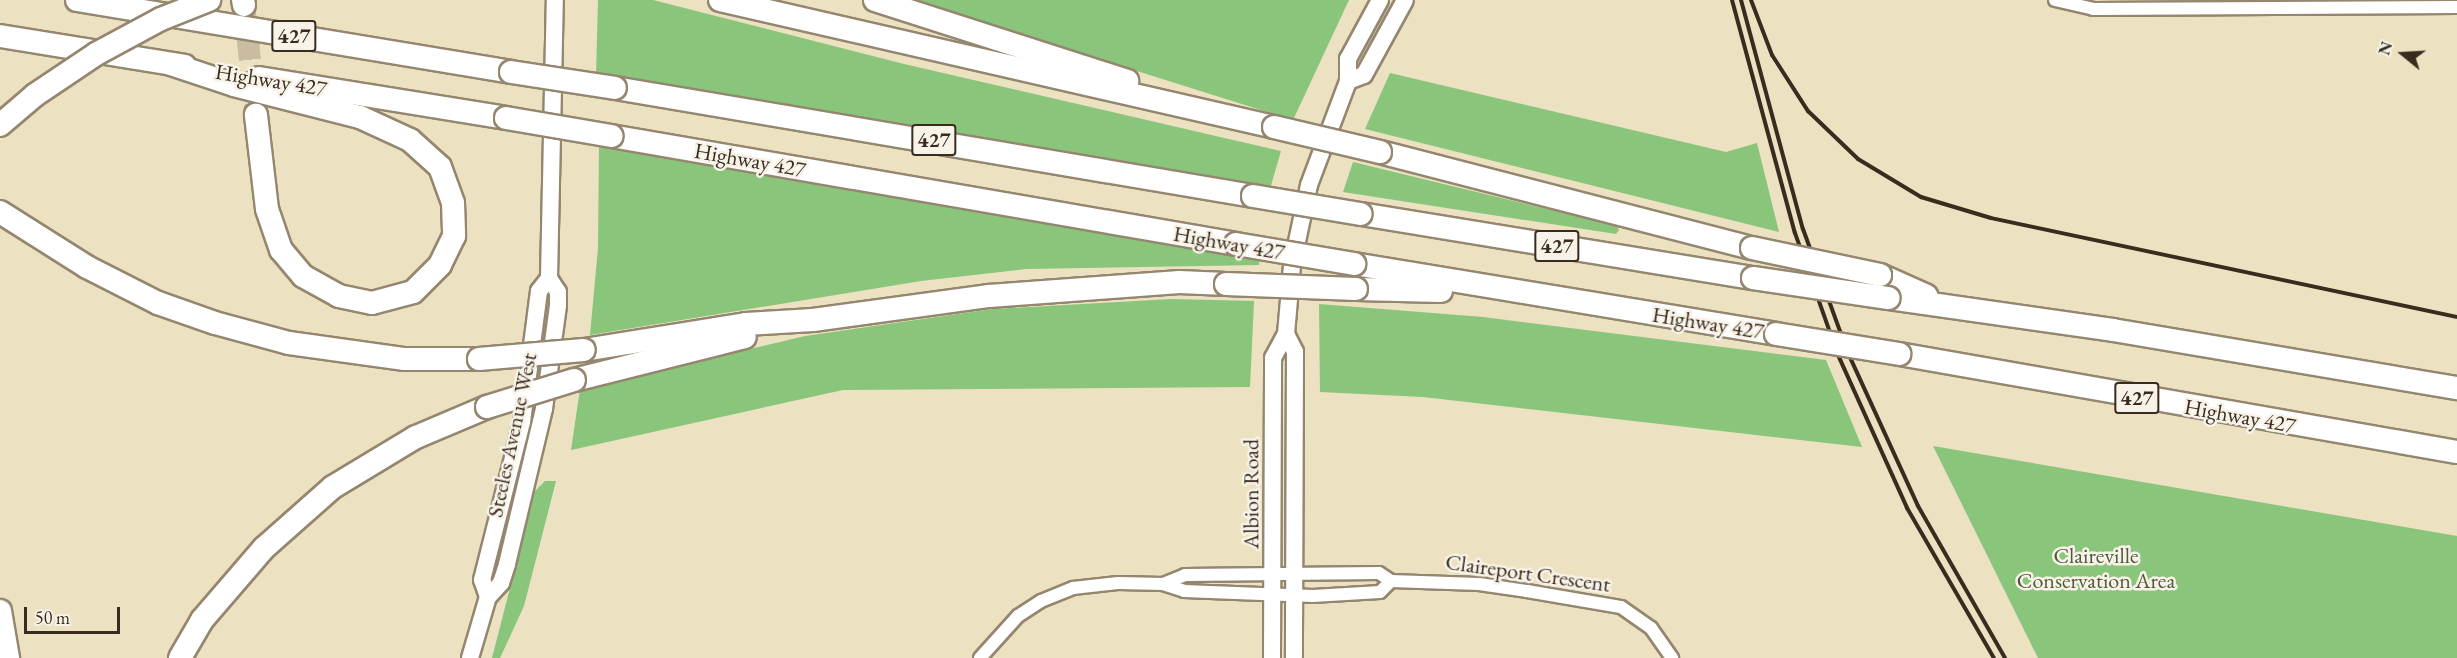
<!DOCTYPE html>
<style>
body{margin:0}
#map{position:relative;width:2457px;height:658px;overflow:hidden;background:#ece1c0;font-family:"EB Garamond",serif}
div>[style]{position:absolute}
.green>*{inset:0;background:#89c57a}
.highway-tunnel>*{height:22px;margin-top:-11px;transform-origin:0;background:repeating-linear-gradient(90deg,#c9bca0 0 22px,transparent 0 33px)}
.roads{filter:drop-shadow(2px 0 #94866f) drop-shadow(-2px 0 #94866f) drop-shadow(0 2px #94866f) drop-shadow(0 -2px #94866f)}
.street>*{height:12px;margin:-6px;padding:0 6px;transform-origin:6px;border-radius:6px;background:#fff}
.secondary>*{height:16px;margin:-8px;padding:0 8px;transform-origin:8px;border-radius:8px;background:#fff}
.highway>*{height:22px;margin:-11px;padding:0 11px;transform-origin:11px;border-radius:11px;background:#fff}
.rail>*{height:4px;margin:-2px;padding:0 2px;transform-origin:2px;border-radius:2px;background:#3b2a1e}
.bridges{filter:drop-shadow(2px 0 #94866f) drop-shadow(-2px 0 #94866f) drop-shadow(0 2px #94866f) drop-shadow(0 -2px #94866f)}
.highway-bridge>*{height:22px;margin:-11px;padding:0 11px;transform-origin:11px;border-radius:11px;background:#fff}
span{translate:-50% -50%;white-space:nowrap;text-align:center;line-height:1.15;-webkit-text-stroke:5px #f7f3e8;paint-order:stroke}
.shield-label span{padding:2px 4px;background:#f7f3e8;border:2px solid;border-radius:4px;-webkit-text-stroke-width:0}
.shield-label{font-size:21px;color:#3b2a1e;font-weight:700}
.street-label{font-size:22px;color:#3b2a1e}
.park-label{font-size:22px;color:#52583a}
.north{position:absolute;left:2373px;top:24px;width:60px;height:60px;-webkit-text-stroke:4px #f7f3e8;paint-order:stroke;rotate:288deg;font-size:16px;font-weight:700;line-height:24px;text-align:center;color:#3b2a1e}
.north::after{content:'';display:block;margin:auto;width:21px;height:27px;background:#3b2a1e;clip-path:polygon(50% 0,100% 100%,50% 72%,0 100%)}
.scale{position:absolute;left:24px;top:607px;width:96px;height:27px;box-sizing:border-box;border:3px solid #3b2a1e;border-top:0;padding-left:8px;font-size:18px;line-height:21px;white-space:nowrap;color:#3b2a1e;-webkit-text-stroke:4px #f7f3e8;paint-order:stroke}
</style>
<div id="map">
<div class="green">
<div style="clip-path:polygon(598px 0,653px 0,904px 64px,1281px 151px,1270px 189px,596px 75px)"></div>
<div style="clip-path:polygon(911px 0,1349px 0,1293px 120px)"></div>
<div style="clip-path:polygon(1390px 73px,1726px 152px,1757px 143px,1779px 232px,1365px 129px)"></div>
<div style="clip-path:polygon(599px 143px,1260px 255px,1259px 265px,1026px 269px,921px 281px,590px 335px,598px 248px)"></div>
<div style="clip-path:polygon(1353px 162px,1617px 226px,1619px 230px,1616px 234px,1343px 192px)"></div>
<div style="clip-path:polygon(1172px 299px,1254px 301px,1250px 387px,843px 390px,571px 450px,580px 389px,805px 336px,992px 309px)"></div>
<div style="clip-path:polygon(1319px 304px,1483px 317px,1826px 360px,1862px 447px,1423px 397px,1320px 392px)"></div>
<div style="clip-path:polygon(1933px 446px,2457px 536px,2457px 658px,2038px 658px)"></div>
<div style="clip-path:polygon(545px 481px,556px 481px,524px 606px,500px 658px,492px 658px,535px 491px)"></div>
</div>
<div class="highway-tunnel">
<div style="left:244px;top:5px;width:111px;rotate:83.8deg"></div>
</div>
<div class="roads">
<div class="street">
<div style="left:2055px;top:0;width:39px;rotate:13deg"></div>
<div style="left:2093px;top:9px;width:364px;rotate:-0.3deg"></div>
<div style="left:1163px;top:584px;width:24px;rotate:-22deg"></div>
<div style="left:1185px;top:575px;width:194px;rotate:-0.6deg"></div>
<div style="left:1379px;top:573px;width:14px;rotate:34deg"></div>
<div style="left:1391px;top:581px;width:88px;rotate:2deg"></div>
<div style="left:1479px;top:584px;width:49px;rotate:8.3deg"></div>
<div style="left:1527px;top:591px;width:95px;rotate:9.7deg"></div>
<div style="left:1621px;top:607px;width:37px;rotate:35deg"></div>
<div style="left:1651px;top:628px;width:37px;rotate:55deg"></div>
<div style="left:980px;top:658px;width:57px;rotate:-47.9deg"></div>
<div style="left:1018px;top:616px;width:27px;rotate:-33deg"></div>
<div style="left:1041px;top:601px;width:35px;rotate:-22deg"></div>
<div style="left:1073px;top:588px;width:45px;rotate:-6.3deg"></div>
<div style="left:1118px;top:583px;width:45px;rotate:1.3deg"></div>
<div style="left:1163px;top:584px;width:22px;rotate:18deg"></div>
<div style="left:1184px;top:591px;width:129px;rotate:2.2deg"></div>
<div style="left:1313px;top:596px;width:67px;rotate:-3.4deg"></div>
<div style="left:1380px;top:592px;width:16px;rotate:-45deg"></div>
</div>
<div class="secondary">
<div style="left:1348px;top:81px;width:17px;rotate:-21deg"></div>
<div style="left:1364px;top:75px;width:85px;rotate:-61.3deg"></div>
<div style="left:1286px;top:334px;width:20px;rotate:63deg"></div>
<div style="left:1295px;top:352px;width:306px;rotate:90.2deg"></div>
<div style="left:488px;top:597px;width:18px;rotate:-109deg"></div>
<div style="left:482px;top:580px;width:163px;rotate:-75.8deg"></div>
<div style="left:522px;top:422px;width:132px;rotate:-82.6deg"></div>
<div style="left:539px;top:291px;width:16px;rotate:-52deg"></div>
<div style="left:549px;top:278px;width:278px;rotate:-88.8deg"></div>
<div style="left:470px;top:658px;width:64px;rotate:-73.6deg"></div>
<div style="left:488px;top:597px;width:19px;rotate:-47deg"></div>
<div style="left:501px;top:583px;width:20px;rotate:-72deg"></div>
<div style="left:507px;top:564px;width:159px;rotate:-76.6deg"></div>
<div style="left:544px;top:409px;width:105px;rotate:-82.3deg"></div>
<div style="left:558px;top:305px;width:13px;rotate:-90deg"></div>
<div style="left:558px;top:292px;width:17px;rotate:-123deg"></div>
<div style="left:1272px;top:658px;width:300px;rotate:-89.8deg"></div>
<div style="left:1273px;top:358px;width:27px;rotate:-62deg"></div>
<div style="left:1286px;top:334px;width:69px;rotate:-85deg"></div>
<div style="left:1292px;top:265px;width:82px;rotate:-78deg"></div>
<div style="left:1309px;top:185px;width:111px;rotate:-69.4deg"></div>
<div style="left:1348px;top:81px;width:22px;rotate:-90deg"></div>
<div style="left:1348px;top:59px;width:67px;rotate:-61.5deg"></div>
</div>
<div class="highway">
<div style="left:77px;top:0;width:440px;rotate:9.4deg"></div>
<div style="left:243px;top:0;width:5px;rotate:79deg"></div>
<div style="left:720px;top:0;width:568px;rotate:12.91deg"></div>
<div style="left:875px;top:0;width:265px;rotate:17.8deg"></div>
<div style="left:0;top:36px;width:187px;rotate:9.2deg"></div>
<div style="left:171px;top:64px;width:66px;rotate:18.4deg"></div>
<div style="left:234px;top:85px;width:130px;rotate:14.3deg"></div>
<div style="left:360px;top:117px;width:55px;rotate:24.7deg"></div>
<div style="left:410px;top:140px;width:40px;rotate:42deg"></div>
<div style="left:440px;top:167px;width:38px;rotate:70deg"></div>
<div style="left:453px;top:203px;width:33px;rotate:88deg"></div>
<div style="left:454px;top:236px;width:32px;rotate:116deg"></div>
<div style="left:440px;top:265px;width:38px;rotate:135deg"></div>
<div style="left:413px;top:292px;width:42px;rotate:165deg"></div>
<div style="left:372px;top:303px;width:34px;rotate:-168deg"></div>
<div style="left:339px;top:296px;width:41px;rotate:-150.9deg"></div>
<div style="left:303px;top:276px;width:34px;rotate:-130deg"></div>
<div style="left:281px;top:250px;width:43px;rotate:-108.9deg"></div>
<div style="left:267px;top:209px;width:95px;rotate:-96.7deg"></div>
<div style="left:259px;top:78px;width:250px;rotate:9.2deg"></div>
<div style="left:615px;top:88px;width:647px;rotate:9.61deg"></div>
<div style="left:611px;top:136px;width:634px;rotate:9.8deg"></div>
<div style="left:1380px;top:152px;width:384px;rotate:14.5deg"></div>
<div style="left:0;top:212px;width:103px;rotate:32.3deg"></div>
<div style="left:87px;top:267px;width:80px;rotate:26.9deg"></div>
<div style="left:158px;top:303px;width:60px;rotate:19.3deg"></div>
<div style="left:215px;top:323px;width:77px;rotate:15.1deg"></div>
<div style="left:289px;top:343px;width:117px;rotate:7.9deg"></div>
<div style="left:405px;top:359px;width:74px"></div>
<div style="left:1361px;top:214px;width:397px;rotate:9.3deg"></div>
<div style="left:1354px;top:264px;width:428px;rotate:9.4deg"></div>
<div style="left:1880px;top:275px;width:51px;rotate:24.1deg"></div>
<div style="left:1356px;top:289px;width:85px;rotate:1.3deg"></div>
<div style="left:1889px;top:298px;width:226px;rotate:8.1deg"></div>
<div style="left:2113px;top:330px;width:349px;rotate:9.6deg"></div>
<div style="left:584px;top:350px;width:164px;rotate:-9.1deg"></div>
<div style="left:746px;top:324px;width:67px;rotate:-3.4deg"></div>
<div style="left:813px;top:320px;width:178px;rotate:-7.8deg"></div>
<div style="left:989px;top:296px;width:191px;rotate:-4.2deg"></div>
<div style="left:1179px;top:282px;width:47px;rotate:2.4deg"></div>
<div style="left:1899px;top:354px;width:567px;rotate:9.96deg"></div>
<div style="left:574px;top:380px;width:176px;rotate:-14.1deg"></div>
<div style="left:0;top:611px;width:48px;rotate:80.3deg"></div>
<div style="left:180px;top:658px;width:44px;rotate:-59.9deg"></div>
<div style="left:202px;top:620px;width:95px;rotate:-49.3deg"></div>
<div style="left:264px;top:548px;width:92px;rotate:-41.5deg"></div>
<div style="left:333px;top:487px;width:97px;rotate:-31.1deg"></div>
<div style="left:416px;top:437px;width:77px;rotate:-22.9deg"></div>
</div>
</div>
<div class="rail">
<div style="left:1732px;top:0;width:241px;rotate:74.9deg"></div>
<div style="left:1795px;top:233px;width:129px;rotate:70.6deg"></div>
<div style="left:1838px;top:355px;width:168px;rotate:65.7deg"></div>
<div style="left:1907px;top:508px;width:173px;rotate:59.9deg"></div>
<div style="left:1741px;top:0;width:237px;rotate:74.9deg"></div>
<div style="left:1803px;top:229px;width:132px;rotate:70.1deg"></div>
<div style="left:1848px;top:353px;width:168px;rotate:65.4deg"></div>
<div style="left:1918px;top:506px;width:175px;rotate:60.2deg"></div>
<div style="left:1751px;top:0;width:59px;rotate:69.1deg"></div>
<div style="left:1772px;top:55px;width:67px;rotate:57.3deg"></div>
<div style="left:1808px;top:111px;width:69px;rotate:43.8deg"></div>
<div style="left:1858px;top:159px;width:74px;rotate:31.1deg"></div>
<div style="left:1921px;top:197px;width:73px;rotate:16.7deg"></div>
<div style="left:1991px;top:218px;width:476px;rotate:12deg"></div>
</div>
<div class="bridges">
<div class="highway-bridge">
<div style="left:511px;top:72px;width:105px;rotate:8.7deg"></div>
<div style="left:506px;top:118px;width:107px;rotate:9.7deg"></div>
<div style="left:0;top:125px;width:46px;rotate:-40.6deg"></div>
<div style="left:35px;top:95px;width:73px;rotate:-33.9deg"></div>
<div style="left:96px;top:54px;width:74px;rotate:-28.3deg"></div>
<div style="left:161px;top:19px;width:52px;rotate:-21.6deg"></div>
<div style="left:1274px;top:127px;width:109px;rotate:13.3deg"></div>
<div style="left:1253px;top:196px;width:109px;rotate:9.5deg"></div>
<div style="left:1236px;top:244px;width:120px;rotate:9.6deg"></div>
<div style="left:1752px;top:248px;width:131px;rotate:11.9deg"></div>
<div style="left:1753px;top:278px;width:137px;rotate:8.4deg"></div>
<div style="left:1226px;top:284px;width:130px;rotate:2.2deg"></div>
<div style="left:1776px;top:334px;width:125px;rotate:9.2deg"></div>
<div style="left:479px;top:359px;width:105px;rotate:-4.9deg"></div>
<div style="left:487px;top:407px;width:91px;rotate:-17.2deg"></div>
</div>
</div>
<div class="shield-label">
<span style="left:294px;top:36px">427</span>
<span style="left:934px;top:140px">427</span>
<span style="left:1557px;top:246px">427</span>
<span style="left:2137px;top:398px">427</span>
</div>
<div class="street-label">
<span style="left:271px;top:80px;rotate:9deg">Highway 427</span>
<span style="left:750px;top:160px;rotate:10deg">Highway 427</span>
<span style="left:1229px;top:243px;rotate:10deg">Highway 427</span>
<span style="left:1708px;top:323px;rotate:9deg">Highway 427</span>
<span style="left:2240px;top:416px;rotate:10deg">Highway 427</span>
<span style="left:512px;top:435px;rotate:-78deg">Steeles Avenue West</span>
<span style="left:1251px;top:494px;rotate:-90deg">Albion Road</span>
<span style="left:1528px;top:573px;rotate:8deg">Claireport Crescent</span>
</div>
<div class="park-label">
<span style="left:2096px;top:568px">Claireville<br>Conservation Area</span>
</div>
<div class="north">N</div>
<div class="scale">50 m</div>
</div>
